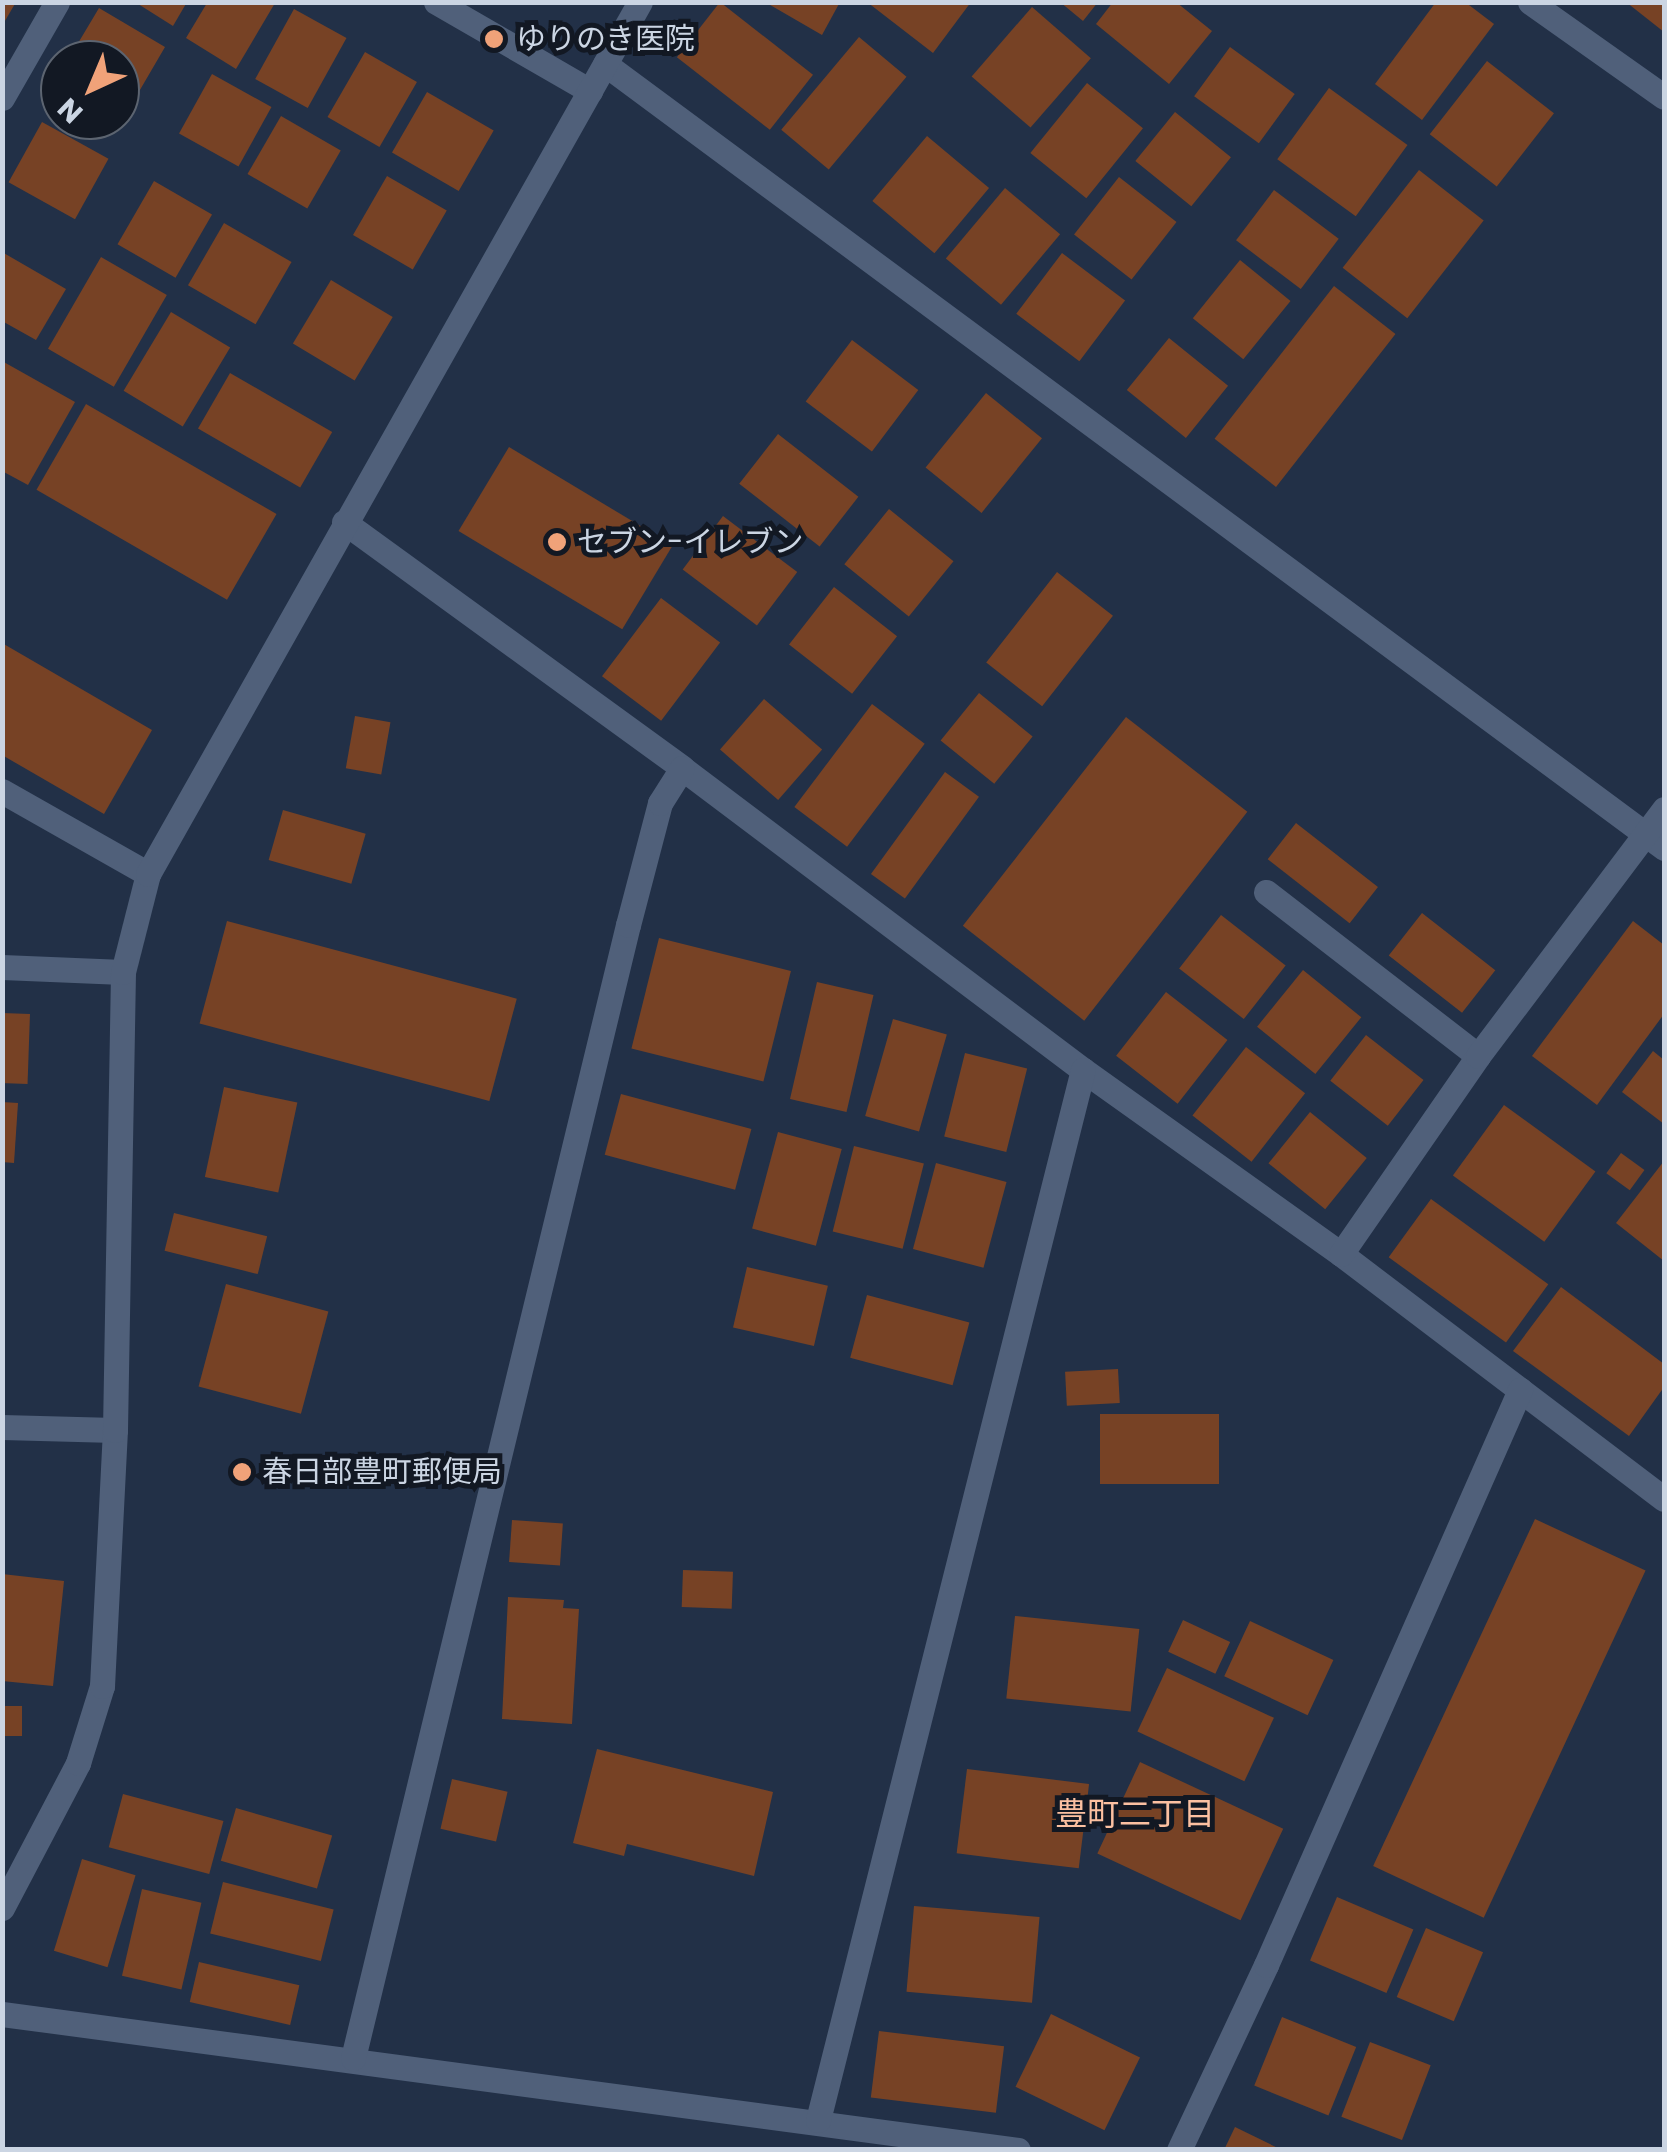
<!DOCTYPE html>
<meta charset="utf-8">
<style>
body{margin:0}
#map{position:relative;width:1667px;height:2152px;overflow:hidden;background:#223047;font-family:Poppins,"Noto Sans JP",sans-serif}
div>[style]{position:absolute}
.building>*{inset:0;background:#774225;transform-origin:0 0}
.minor>*{height:25px;margin:-12.5px;padding:0 12.5px;transform-origin:12.5px;border-radius:12.5px;background:#50607a}
.dots>*{width:28px;height:28px;translate:-50% -50%;box-sizing:border-box;border:5px solid #121823;border-radius:50%}
span{translate:-50% -50%;white-space:nowrap;text-align:center;line-height:1.15;-webkit-text-stroke:10px #121823;paint-order:stroke}
.poi-label{font-size:30px;color:#cbd5e3}
.left{translate:0 -50%;text-align:left}
.neighbourhood-label{font-size:32px;color:#fbc0a1}
.frame{position:absolute;inset:0;border:5px solid #cbd5e3;pointer-events:none}
.north{position:absolute;left:40px;top:40px;width:100px;height:100px;box-sizing:border-box;background:#121823;border:2px solid #5c6470;border-radius:50%;rotate:224deg;font-size:28px;font-weight:700;line-height:40px;text-align:center;color:#cbd5e3}
.north::after{content:'';display:block;margin:auto;width:35px;height:45px;background:#f0a279;clip-path:polygon(50% 0,100% 100%,50% 72%,0 100%)}
</style>
<div id="map">
<div class="building">
<div style="clip-path:polygon(2px 2px,16px 2px,2px 26px)"></div>
<div style="clip-path:polygon(135px 2px,187px 2px,173px 26px)"></div>
<div style="left:720px;top:2px;width:118px;height:70px;rotate:38deg"></div>
<div style="clip-path:polygon(765px 2px,840px 2px,822px 35px)"></div>
<div style="clip-path:polygon(867px 2px,971px 2px,933px 53px)"></div>
<div style="clip-path:polygon(1060px 2px,1098px 2px,1083px 21px)"></div>
<div style="clip-path:polygon(1113px 2px,1176px 2px,1212px 31px,1169px 84px,1096px 24px)"></div>
<div style="clip-path:polygon(1436px 2px,1465px 2px,1494px 24px,1422px 120px,1375px 84px)"></div>
<div style="clip-path:polygon(1626px 2px,1664px 2px,1664px 32px)"></div>
<div style="clip-path:polygon(207px 3px,275px 3px,236px 69px,186px 38px)"></div>
<div style="left:1032px;top:7px;width:78px;height:92px;rotate:41deg"></div>
<div style="clip-path:polygon(99px 8px,165px 47px,130px 107px,120px 101px,120px 60px,68px 60px)"></div>
<div style="left:294px;top:9px;width:60px;height:80px;rotate:29deg"></div>
<div style="left:859px;top:37px;width:62px;height:121px;rotate:40deg"></div>
<div style="left:1230px;top:47px;width:80px;height:61px;rotate:36deg"></div>
<div style="left:365px;top:52px;width:60px;height:75px;rotate:30deg"></div>
<div style="left:1487px;top:61px;width:85px;height:93px;rotate:38deg"></div>
<div style="left:212px;top:74px;width:68px;height:68px;rotate:29deg"></div>
<div style="left:1087px;top:83px;width:72px;height:90px;rotate:39deg"></div>
<div style="left:1329px;top:88px;width:97px;height:88px;rotate:36deg"></div>
<div style="left:427px;top:92px;width:77px;height:70px;rotate:30deg"></div>
<div style="left:1175px;top:112px;width:72px;height:63px;rotate:39deg"></div>
<div style="left:281px;top:116px;width:69px;height:67px;rotate:30deg"></div>
<div style="left:42px;top:122px;width:76px;height:69px;rotate:29deg"></div>
<div style="left:927px;top:136px;width:81px;height:85px;rotate:40deg"></div>
<div style="left:1419px;top:170px;width:82px;height:124px;rotate:38deg"></div>
<div style="left:387px;top:176px;width:69px;height:68px;rotate:30deg"></div>
<div style="left:1119px;top:177px;width:73px;height:73px;rotate:38deg"></div>
<div style="left:154px;top:181px;width:67px;height:73px;rotate:30deg"></div>
<div style="left:1005px;top:188px;width:72px;height:92px;rotate:40deg"></div>
<div style="left:1274px;top:190px;width:81px;height:63px;rotate:37deg"></div>
<div style="left:224px;top:223px;width:78px;height:72px;rotate:30deg"></div>
<div style="clip-path:polygon(2px 252px,66px 289px,36px 340px,2px 321px)"></div>
<div style="left:1062px;top:253px;width:79px;height:76px;rotate:37deg"></div>
<div style="left:101px;top:257px;width:76px;height:106px;rotate:30deg"></div>
<div style="left:1240px;top:260px;width:65px;height:75px;rotate:39deg"></div>
<div style="left:331px;top:280px;width:72px;height:74px;rotate:31deg"></div>
<div style="left:1334px;top:286px;width:78px;height:194px;rotate:38deg"></div>
<div style="left:171px;top:312px;width:69px;height:92px;rotate:31deg"></div>
<div style="left:1169px;top:338px;width:76px;height:67px;rotate:39deg"></div>
<div style="left:852px;top:340px;width:83px;height:77px;rotate:37deg"></div>
<div style="clip-path:polygon(2px 361px,75px 402px,28px 485px,2px 471px)"></div>
<div style="left:230px;top:373px;width:118px;height:64px;rotate:30deg"></div>
<div style="left:986px;top:393px;width:72px;height:96px;rotate:39deg"></div>
<div style="left:86px;top:404px;width:220px;height:99px;rotate:30deg"></div>
<div style="left:778px;top:434px;width:102px;height:63px;rotate:38deg"></div>
<div style="left:509px;top:447px;width:191px;height:98px;rotate:31deg"></div>
<div style="left:889px;top:509px;width:83px;height:71px;rotate:39deg"></div>
<div style="left:723px;top:516px;width:93px;height:67px;rotate:37deg"></div>
<div style="left:1057px;top:572px;width:71px;height:115px;rotate:38deg"></div>
<div style="left:834px;top:587px;width:80px;height:73px;rotate:38deg"></div>
<div style="left:661px;top:598px;width:74px;height:98px;rotate:37deg"></div>
<div style="clip-path:polygon(2px 643px,152px 730px,104px 814px,2px 755px)"></div>
<div style="left:979px;top:693px;width:69px;height:61px;rotate:39deg"></div>
<div style="left:764px;top:699px;width:77px;height:67px;rotate:41deg"></div>
<div style="left:872px;top:704px;width:66px;height:129px;rotate:37deg"></div>
<div style="left:355px;top:716px;width:36px;height:53px;rotate:10deg"></div>
<div style="left:1126px;top:717px;width:154px;height:265px;rotate:38deg"></div>
<div style="left:945px;top:772px;width:42px;height:126px;rotate:36deg"></div>
<div style="left:283px;top:810px;width:86px;height:52px;rotate:16deg"></div>
<div style="left:1296px;top:823px;width:104px;height:46px;rotate:38deg"></div>
<div style="left:1422px;top:913px;width:93px;height:54px;rotate:38deg"></div>
<div style="left:1221px;top:915px;width:82px;height:68px;rotate:38deg"></div>
<div style="left:227px;top:921px;width:300px;height:106px;rotate:15deg"></div>
<div style="clip-path:polygon(1633px 921px,1664px 945px,1664px 1014px,1597px 1105px,1532px 1056px)"></div>
<div style="left:659px;top:938px;width:136px;height:114px;rotate:14deg"></div>
<div style="left:1303px;top:970px;width:75px;height:73px;rotate:39deg"></div>
<div style="left:817px;top:982px;width:58px;height:120px;rotate:13deg"></div>
<div style="left:1166px;top:992px;width:78px;height:81px;rotate:38deg"></div>
<div style="left:2px;top:1013px;width:28px;height:70px;rotate:2deg"></div>
<div style="left:893px;top:1019px;width:56px;height:101px;rotate:16deg"></div>
<div style="left:1366px;top:1035px;width:73px;height:58px;rotate:38deg"></div>
<div style="left:1246px;top:1047px;width:75px;height:87px;rotate:38deg"></div>
<div style="clip-path:polygon(1653px 1051px,1664px 1060px,1664px 1124px,1622px 1092px)"></div>
<div style="left:965px;top:1053px;width:64px;height:86px;rotate:14deg"></div>
<div style="left:224px;top:1087px;width:75px;height:92px;rotate:12deg"></div>
<div style="left:621px;top:1094px;width:135px;height:63px;rotate:15deg"></div>
<div style="clip-path:polygon(2px 1102px,18px 1103px,14px 1163px,2px 1162px)"></div>
<div style="left:1504px;top:1105px;width:113px;height:87px;rotate:36deg"></div>
<div style="left:1310px;top:1112px;width:73px;height:66px;rotate:39deg"></div>
<div style="left:778px;top:1132px;width:66px;height:100px;rotate:15deg"></div>
<div style="left:854px;top:1146px;width:72px;height:88px;rotate:14deg"></div>
<div style="left:1621px;top:1153px;width:29px;height:25px;rotate:36deg"></div>
<div style="clip-path:polygon(1664px 1161px,1664px 1261px,1616px 1223px)"></div>
<div style="left:936px;top:1163px;width:73px;height:89px;rotate:15deg"></div>
<div style="left:1431px;top:1199px;width:145px;height:72px;rotate:36deg"></div>
<div style="left:174px;top:1213px;width:96px;height:39px;rotate:14deg"></div>
<div style="left:747px;top:1267px;width:83px;height:62px;rotate:13deg"></div>
<div style="left:226px;top:1284px;width:106px;height:106px;rotate:15deg"></div>
<div style="clip-path:polygon(1561px 1287px,1664px 1364px,1664px 1387px,1629px 1436px,1513px 1351px)"></div>
<div style="left:867px;top:1295px;width:106px;height:65px;rotate:15deg"></div>
<div style="left:1118px;top:1369px;width:34px;height:53px;rotate:87deg"></div>
<div style="left:1100px;top:1414px;width:119px;height:70px"></div>
<div style="left:1535px;top:1519px;width:122px;height:383px;rotate:25deg"></div>
<div style="left:512px;top:1520px;width:51px;height:42px;rotate:4deg"></div>
<div style="left:683px;top:1570px;width:50px;height:37px;rotate:2deg"></div>
<div style="clip-path:polygon(2px 1574px,64px 1581px,53px 1686px,2px 1681px)"></div>
<div style="clip-path:polygon(508px 1597px,564px 1600px,563px 1608px,579px 1609px,572px 1724px,502px 1719px)"></div>
<div style="left:1015px;top:1616px;width:125px;height:83px;rotate:6deg"></div>
<div style="left:1183px;top:1620px;width:52px;height:35px;rotate:25deg"></div>
<div style="left:1250px;top:1621px;width:92px;height:61px;rotate:25deg"></div>
<div style="left:1167px;top:1668px;width:118px;height:70px;rotate:25deg"></div>
<div style="left:2px;top:1706px;width:20px;height:30px"></div>
<div style="clip-path:polygon(597px 1749px,773px 1792px,754px 1876px,627px 1844px,624px 1856px,573px 1843px)"></div>
<div style="left:1140px;top:1762px;width:158px;height:101px;rotate:25deg"></div>
<div style="left:967px;top:1769px;width:123px;height:85px;rotate:7deg"></div>
<div style="left:452px;top:1779px;width:57px;height:51px;rotate:13deg"></div>
<div style="left:123px;top:1794px;width:104px;height:55px;rotate:15deg"></div>
<div style="left:236px;top:1808px;width:100px;height:55px;rotate:16deg"></div>
<div style="left:82px;top:1859px;width:56px;height:96px;rotate:17deg"></div>
<div style="left:223px;top:1882px;width:114px;height:53px;rotate:14deg"></div>
<div style="left:142px;top:1889px;width:61px;height:89px;rotate:13deg"></div>
<div style="left:1337px;top:1897px;width:83px;height:69px;rotate:23deg"></div>
<div style="left:914px;top:1906px;width:126px;height:86px;rotate:5deg"></div>
<div style="left:1426px;top:1928px;width:62px;height:75px;rotate:23deg"></div>
<div style="left:199px;top:1962px;width:103px;height:41px;rotate:13deg"></div>
<div style="left:1051px;top:2014px;width:99px;height:81px;rotate:26deg"></div>
<div style="left:1282px;top:2017px;width:80px;height:74px;rotate:22deg"></div>
<div style="left:879px;top:2031px;width:126px;height:67px;rotate:7deg"></div>
<div style="left:1370px;top:2042px;width:65px;height:80px;rotate:21deg"></div>
<div style="clip-path:polygon(1235px 2127px,1282px 2150px,1224px 2150px)"></div>
</div>
<div class="minor">
<div style="left:436px;top:2px;width:178px;rotate:30deg"></div>
<div style="left:1530px;top:2px;width:164px;rotate:35.3deg"></div>
<div style="left:605px;top:64px;width:1318px;rotate:36.51deg"></div>
<div style="left:2px;top:98px;width:111px;rotate:-60.2deg"></div>
<div style="left:344px;top:522px;width:418px;rotate:36deg"></div>
<div style="left:682px;top:768px;width:502px;rotate:36.98deg"></div>
<div style="left:1083px;top:1070px;width:317px;rotate:35.5deg"></div>
<div style="left:1341px;top:1254px;width:405px;rotate:37.2deg"></div>
<div style="left:2px;top:791px;width:168px;rotate:29.6deg"></div>
<div style="left:1266px;top:892px;width:268px;rotate:37.7deg"></div>
<div style="left:2px;top:967px;width:121px;rotate:2.4deg"></div>
<div style="left:1341px;top:1254px;width:241px;rotate:-55.3deg"></div>
<div style="left:1478px;top:1056px;width:309px;rotate:-53deg"></div>
<div style="left:2px;top:1427px;width:113px;rotate:1.5deg"></div>
<div style="left:2px;top:1908px;width:164px;rotate:-62.3deg"></div>
<div style="left:78px;top:1763px;width:81px;rotate:-72.7deg"></div>
<div style="left:102px;top:1686px;width:256px;rotate:-87.1deg"></div>
<div style="left:115px;top:1430px;width:458px;rotate:-89deg"></div>
<div style="left:123px;top:972px;width:101px;rotate:-75.7deg"></div>
<div style="left:148px;top:874px;width:1001px;rotate:-60.57deg"></div>
<div style="left:2px;top:2014px;width:1025px;rotate:7.62deg"></div>
<div style="left:353px;top:2058px;width:1166px;rotate:-76.36deg"></div>
<div style="left:628px;top:925px;width:126px;rotate:-75.3deg"></div>
<div style="left:660px;top:803px;width:41px;rotate:-57.8deg"></div>
<div style="left:818px;top:2120px;width:1083px;rotate:-75.84deg"></div>
<div style="left:1179px;top:2150px;width:204px;rotate:-64.8deg"></div>
<div style="left:1266px;top:1965px;width:629px;rotate:-66.17deg"></div>
</div>
<div class="dots">
<div style="left:494px;top:39px;background:#f0a279"></div>
<div style="left:557px;top:542px;background:#f0a279"></div>
<div style="left:242px;top:1472px;background:#f0a279"></div>
</div>
<div class="poi-label">
<span class="left" style="left:516px;top:39px">ゆりのき医院</span>
<span class="left" style="left:577px;top:542px">セブン-イレブン</span>
<span class="left" style="left:262px;top:1472px">春日部豊町郵便局</span>
</div>
<div class="neighbourhood-label">
<span style="left:1135px;top:1814px">豊町二丁目</span>
</div>
<div class="frame"></div>
<div class="north">N</div>
</div>
